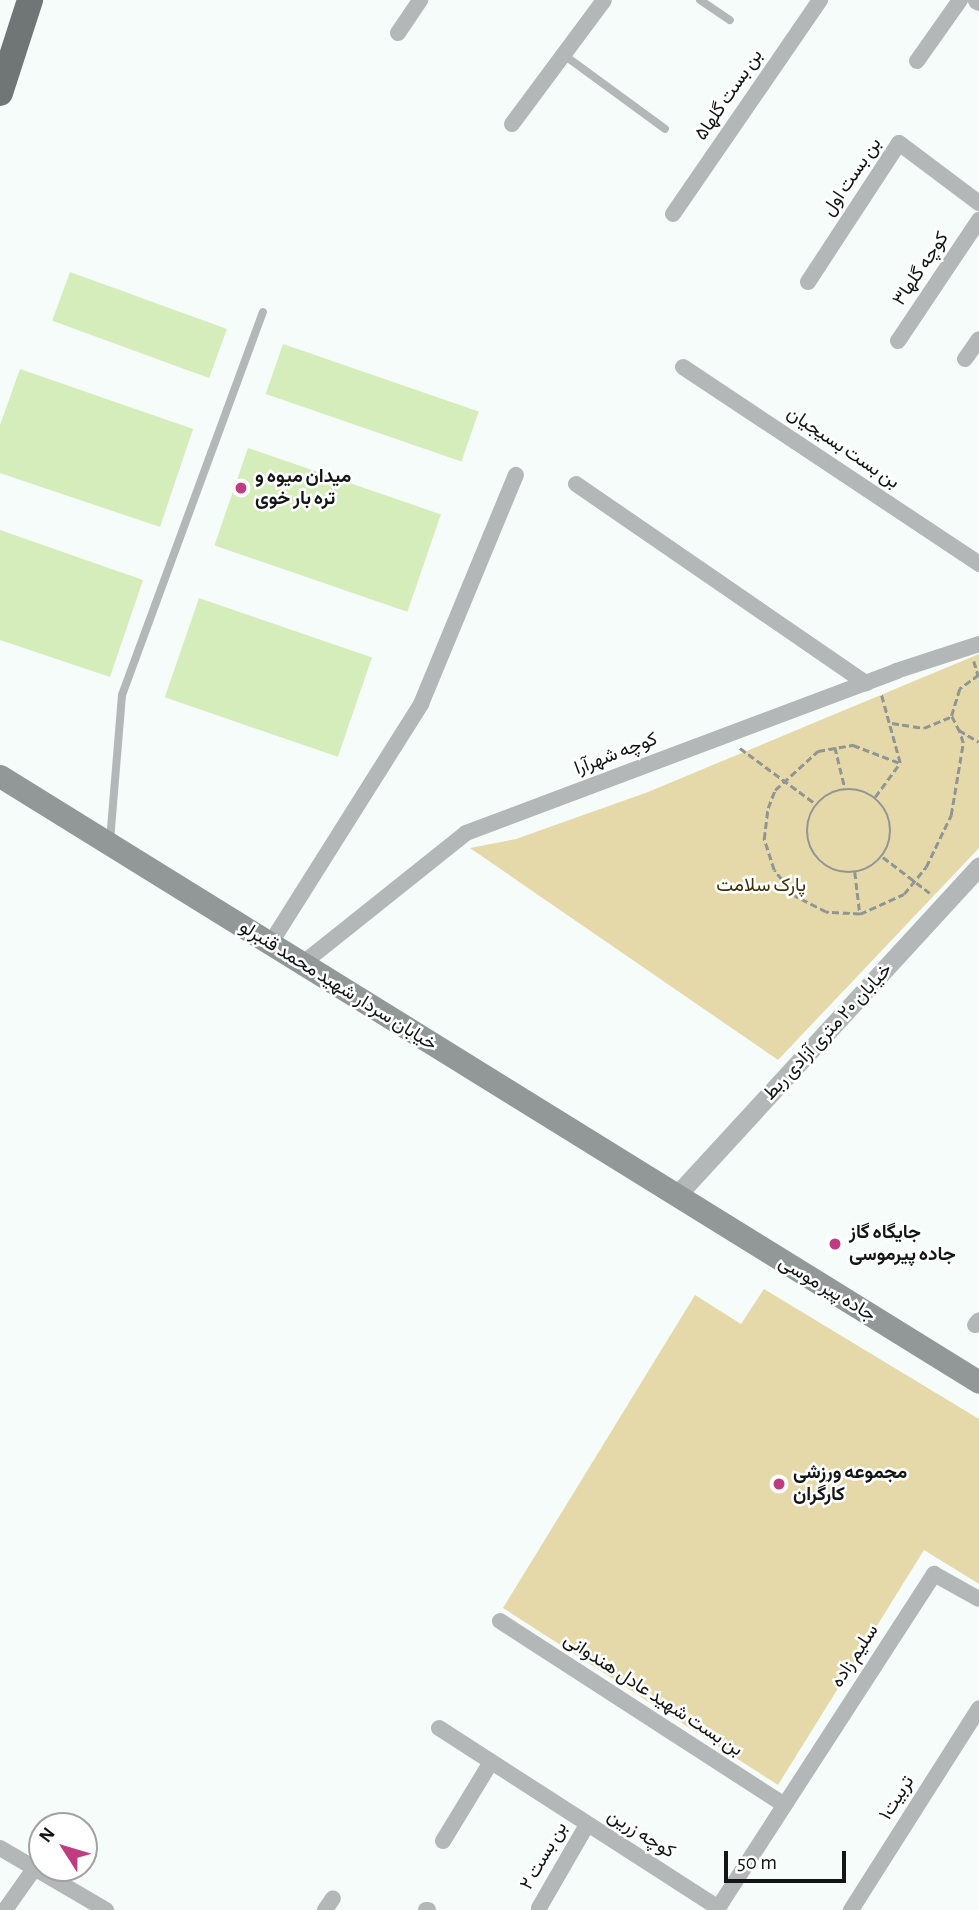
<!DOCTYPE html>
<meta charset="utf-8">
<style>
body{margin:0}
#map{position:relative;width:979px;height:1910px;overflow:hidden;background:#f6fcf9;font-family:"Alegreya Sans",Vazirmatn,sans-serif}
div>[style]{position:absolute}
.green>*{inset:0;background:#e6d9a9}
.building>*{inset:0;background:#d4edba;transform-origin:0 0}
.path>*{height:2.5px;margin-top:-1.25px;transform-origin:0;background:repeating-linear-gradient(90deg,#919593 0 7px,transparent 0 10.5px)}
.path>.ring{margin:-1.25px;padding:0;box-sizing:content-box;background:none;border:2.5px solid #919593;border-radius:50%}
.service>*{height:8px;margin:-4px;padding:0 4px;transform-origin:4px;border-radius:4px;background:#b4b7b7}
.minor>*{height:16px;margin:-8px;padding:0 8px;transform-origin:8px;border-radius:8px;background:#b4b7b7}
.tertiary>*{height:19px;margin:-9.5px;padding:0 9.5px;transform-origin:9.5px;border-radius:9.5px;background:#b4b7b7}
.secondary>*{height:23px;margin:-11.5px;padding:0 11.5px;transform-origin:11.5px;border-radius:11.5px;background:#929797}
.trunk>*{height:26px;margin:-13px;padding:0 13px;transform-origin:13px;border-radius:13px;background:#707676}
.dots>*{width:19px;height:19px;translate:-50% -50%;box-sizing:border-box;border:4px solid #fff;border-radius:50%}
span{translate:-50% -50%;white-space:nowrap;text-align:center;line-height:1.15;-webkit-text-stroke:5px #fff;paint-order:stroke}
.street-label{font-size:19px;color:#141615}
.poi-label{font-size:19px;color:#141615;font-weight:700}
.left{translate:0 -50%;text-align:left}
.park-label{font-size:19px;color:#3e3306}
.north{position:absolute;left:28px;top:1812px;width:70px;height:70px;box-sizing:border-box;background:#fff;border:2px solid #a1a2a1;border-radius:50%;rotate:307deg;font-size:19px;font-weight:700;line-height:28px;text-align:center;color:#141615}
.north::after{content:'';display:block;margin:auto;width:24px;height:32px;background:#bf3c81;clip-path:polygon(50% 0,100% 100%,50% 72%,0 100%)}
.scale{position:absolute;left:724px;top:1851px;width:122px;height:32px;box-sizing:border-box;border:4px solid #141615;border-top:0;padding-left:9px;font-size:21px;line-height:24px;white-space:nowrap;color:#141615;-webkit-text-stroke:5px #fff;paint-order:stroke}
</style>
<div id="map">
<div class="green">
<div style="clip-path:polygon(979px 654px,979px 848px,778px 1060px,470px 848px,516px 839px,648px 792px)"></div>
<div style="clip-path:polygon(764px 1289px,979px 1419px,979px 1584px,924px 1550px,778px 1785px,503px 1608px,695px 1295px,741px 1324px)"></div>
</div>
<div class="building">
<div style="left:70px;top:272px;width:167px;height:52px;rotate:20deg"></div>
<div style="left:283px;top:344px;width:207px;height:53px;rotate:19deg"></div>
<div style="clip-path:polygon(20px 369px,193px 429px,160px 527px,0 473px,0 425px)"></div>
<div style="left:248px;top:448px;width:204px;height:103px;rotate:19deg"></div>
<div style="clip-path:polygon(0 530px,143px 580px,110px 677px,0 640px)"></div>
<div style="left:199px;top:598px;width:183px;height:105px;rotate:19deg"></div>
</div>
<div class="path">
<div style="left:974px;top:661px;width:15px;rotate:74deg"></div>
<div style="left:979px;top:675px;width:24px;rotate:144deg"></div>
<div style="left:960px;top:689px;width:28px;rotate:107deg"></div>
<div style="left:952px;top:716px;width:16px;rotate:63deg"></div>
<div style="left:959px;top:730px;width:23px;rotate:31deg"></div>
<div style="left:892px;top:723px;width:32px;rotate:9deg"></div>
<div style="left:924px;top:728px;width:30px;rotate:-23deg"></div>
<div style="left:835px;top:747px;width:42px;rotate:76.3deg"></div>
<div style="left:740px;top:748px;width:94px;rotate:36.4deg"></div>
<div class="ring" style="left:807px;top:789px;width:81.5px;height:81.5px"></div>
<div style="left:875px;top:797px;width:42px;rotate:-53.7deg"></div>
<div style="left:883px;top:857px;width:59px;rotate:37.5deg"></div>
<div style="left:855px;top:872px;width:42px;rotate:83.2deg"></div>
<div style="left:860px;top:914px;width:48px;rotate:-24.4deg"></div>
<div style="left:904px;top:894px;width:35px;rotate:-51deg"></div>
<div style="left:926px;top:867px;width:58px;rotate:-64.3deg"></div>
<div style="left:951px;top:815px;width:73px;rotate:-80.5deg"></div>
<div style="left:963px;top:743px;width:14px;rotate:-107deg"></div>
<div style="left:860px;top:914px;width:34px;rotate:-177deg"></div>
<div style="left:826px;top:912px;width:35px;rotate:-153deg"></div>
<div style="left:795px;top:896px;width:33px;rotate:-129deg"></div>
<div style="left:774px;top:870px;width:33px;rotate:-108deg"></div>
<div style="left:764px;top:839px;width:31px;rotate:-83deg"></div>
<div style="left:768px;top:808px;width:19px;rotate:-69deg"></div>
<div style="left:775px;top:790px;width:58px;rotate:-42.2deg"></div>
<div style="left:818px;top:751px;width:36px;rotate:-10deg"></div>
<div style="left:853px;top:745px;width:50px;rotate:21deg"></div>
<div style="left:900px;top:763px;width:72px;rotate:-105.4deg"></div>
</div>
<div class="service">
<div style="left:700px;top:0;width:36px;rotate:34deg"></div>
<div style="left:564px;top:55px;width:125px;rotate:36.2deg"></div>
<div style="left:110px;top:841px;width:146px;rotate:-85.3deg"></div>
<div style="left:122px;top:695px;width:408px;rotate:-69.8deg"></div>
</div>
<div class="minor">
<div style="left:398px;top:33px;width:40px;rotate:-56deg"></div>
<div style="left:917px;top:61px;width:75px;rotate:-54.8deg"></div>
<div style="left:512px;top:124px;width:154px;rotate:-53.4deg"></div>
<div style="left:673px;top:214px;width:260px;rotate:-55.5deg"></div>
<div style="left:808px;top:282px;width:166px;rotate:-56.8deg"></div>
<div style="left:899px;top:143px;width:100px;rotate:36.9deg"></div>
<div style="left:898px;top:341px;width:146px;rotate:-56.2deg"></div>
<div style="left:965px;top:359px;width:24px;rotate:-55deg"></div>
<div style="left:683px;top:367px;width:356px;rotate:33.6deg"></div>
<div style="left:576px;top:484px;width:352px;rotate:34.5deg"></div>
<div style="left:270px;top:944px;width:284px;rotate:-57.8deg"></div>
<div style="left:421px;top:704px;width:248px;rotate:-67.5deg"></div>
<div style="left:302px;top:964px;width:210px;rotate:-38.6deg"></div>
<div style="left:466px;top:833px;width:460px;rotate:-20.6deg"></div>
<div style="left:896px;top:671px;width:87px;rotate:-18deg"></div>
<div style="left:975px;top:1325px;width:6px;rotate:-51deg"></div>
<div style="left:500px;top:1621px;width:337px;rotate:32.9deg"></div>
<div style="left:439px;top:1728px;width:332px;rotate:32.8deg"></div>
<div style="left:718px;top:1908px;width:398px;rotate:-57.1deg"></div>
<div style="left:934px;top:1574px;width:51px;rotate:29.1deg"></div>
<div style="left:443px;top:1841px;width:92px;rotate:-58.7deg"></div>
<div style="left:0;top:1848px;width:123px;rotate:30.3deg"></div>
<div style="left:539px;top:1908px;width:96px;rotate:-60deg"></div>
<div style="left:5px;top:1910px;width:50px;rotate:-54.7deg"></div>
<div style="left:325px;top:1910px;width:14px;rotate:-56deg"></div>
<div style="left:426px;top:1910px;width:2px"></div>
<div style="left:851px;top:1910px;width:239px;rotate:-57.6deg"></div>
</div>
<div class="tertiary">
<div style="left:977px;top:0;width:2px;rotate:27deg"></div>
<div style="left:676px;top:1196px;width:448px;rotate:-47.4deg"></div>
</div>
<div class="secondary">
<div style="left:0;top:776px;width:1151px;rotate:31.76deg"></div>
</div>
<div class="trunk">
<div style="left:0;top:93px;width:98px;rotate:-72.1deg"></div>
</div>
<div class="dots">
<div style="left:241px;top:488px;background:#bf3c81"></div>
<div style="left:835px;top:1244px;background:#bf3c81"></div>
<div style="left:779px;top:1484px;background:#bf3c81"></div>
</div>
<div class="street-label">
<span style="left:729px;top:95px;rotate:-56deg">بن بست گلها۵</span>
<span style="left:852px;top:177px;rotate:-56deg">بن بست اول</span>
<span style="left:921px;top:269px;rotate:-56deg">کوچه گلها۳</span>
<span style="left:843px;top:448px;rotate:34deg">بن بست بسیجیان</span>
<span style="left:616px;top:754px;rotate:-21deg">کوچه شهرآرا</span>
<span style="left:338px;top:986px;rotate:32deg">خیابان سردار شهید محمد قنبرلو</span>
<span style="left:828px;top:1032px;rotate:-47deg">خیابان ۲۰ متری آزادی ربط</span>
<span style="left:827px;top:1289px;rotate:31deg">جاده پیر موسی</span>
<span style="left:855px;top:1656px;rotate:-57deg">سلیم زاده</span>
<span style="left:653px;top:1695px;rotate:33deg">بن بست شهید عادل هندوانی</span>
<span style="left:897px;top:1798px;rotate:-58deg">تربیت۱</span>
<span style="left:641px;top:1834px;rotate:32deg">کوچه زرین</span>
<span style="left:544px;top:1856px;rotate:-60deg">بن بست ۲</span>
</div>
<div class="poi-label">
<span class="left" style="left:255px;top:488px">میدان میوه و<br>تره بار خوی</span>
<span class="left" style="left:849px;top:1244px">جایگاه گاز<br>جاده پیرموسی</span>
<span class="left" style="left:793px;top:1484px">مجموعه ورزشی<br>کارگران</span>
</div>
<div class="park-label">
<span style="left:761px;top:886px">پارک سلامت</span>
</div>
<div class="north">N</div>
<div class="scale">50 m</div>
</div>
